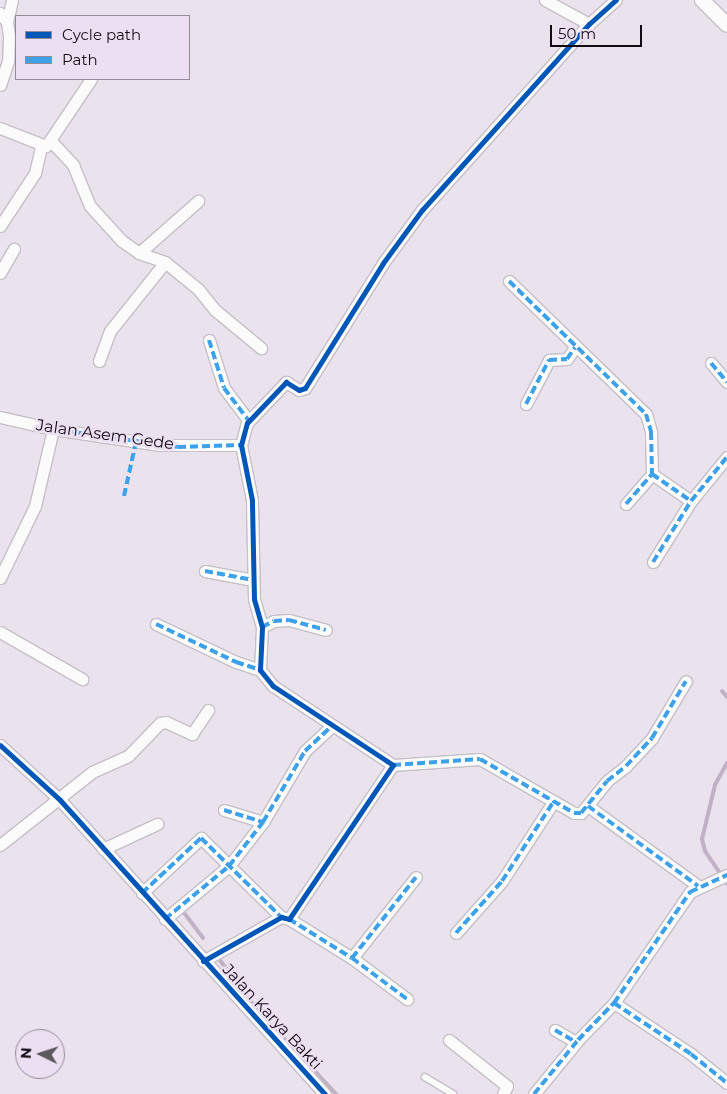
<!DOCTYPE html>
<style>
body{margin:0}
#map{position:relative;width:727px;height:1094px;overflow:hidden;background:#eae3ed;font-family:Montserrat,sans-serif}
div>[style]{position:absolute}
.stream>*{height:4px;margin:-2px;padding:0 2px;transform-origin:2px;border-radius:2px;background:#c1b1c6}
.roads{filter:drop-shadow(1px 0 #c5bfc6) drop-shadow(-1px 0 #c5bfc6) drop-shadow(0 1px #c5bfc6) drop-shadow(0 -1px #c5bfc6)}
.service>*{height:5.5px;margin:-2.75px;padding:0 2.75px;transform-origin:2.75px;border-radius:2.75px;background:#fcfbfc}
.minor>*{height:11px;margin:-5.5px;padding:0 5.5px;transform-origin:5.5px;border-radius:5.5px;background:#fcfbfc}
.tertiary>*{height:14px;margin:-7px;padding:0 7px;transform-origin:7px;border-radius:7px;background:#fcfbfc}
.quiet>*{height:4px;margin-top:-2px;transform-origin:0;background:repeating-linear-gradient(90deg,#3da1ea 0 8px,transparent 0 12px)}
.cycleway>*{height:5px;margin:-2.5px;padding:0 2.5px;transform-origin:2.5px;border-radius:2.5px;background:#0057b8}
span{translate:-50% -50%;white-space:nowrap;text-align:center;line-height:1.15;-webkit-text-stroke:5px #ecdff1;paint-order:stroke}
.street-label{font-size:16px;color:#110c12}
.legend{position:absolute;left:15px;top:15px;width:175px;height:65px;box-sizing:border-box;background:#ecdff1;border:1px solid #948b98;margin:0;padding:6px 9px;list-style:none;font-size:15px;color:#110c12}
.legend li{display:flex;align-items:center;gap:10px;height:25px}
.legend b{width:25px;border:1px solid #948b98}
.north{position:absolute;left:15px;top:1029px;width:50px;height:50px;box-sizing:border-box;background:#ecdff1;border:1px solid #948b98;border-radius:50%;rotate:274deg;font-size:14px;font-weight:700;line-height:20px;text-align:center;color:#110c12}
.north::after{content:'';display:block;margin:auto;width:18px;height:22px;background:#5d575f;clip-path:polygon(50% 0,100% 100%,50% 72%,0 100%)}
.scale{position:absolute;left:550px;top:25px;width:92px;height:22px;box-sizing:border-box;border:2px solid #110c12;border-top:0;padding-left:6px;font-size:15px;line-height:18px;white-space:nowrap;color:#110c12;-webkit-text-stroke:4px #ecdff1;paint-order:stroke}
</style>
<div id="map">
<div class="stream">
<div style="left:722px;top:691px;width:8px;rotate:50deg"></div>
<div style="left:727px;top:763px;width:25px;rotate:119deg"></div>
<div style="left:715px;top:785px;width:56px;rotate:103.5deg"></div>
<div style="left:702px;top:839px;width:12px;rotate:76deg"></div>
<div style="left:705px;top:851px;width:40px;rotate:56deg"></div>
<div style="left:182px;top:910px;width:35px;rotate:53deg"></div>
<div style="left:219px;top:959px;width:60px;rotate:53.1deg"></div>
<div style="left:255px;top:1007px;width:119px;rotate:47deg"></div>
</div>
<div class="roads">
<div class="service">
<div style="left:425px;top:1077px;width:33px;rotate:31deg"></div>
</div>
<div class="minor">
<div style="left:545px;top:0;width:50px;rotate:28.6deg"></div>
<div style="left:0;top:13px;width:11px;rotate:52deg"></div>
<div style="left:7px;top:22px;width:15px;rotate:82deg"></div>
<div style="left:9px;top:37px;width:24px;rotate:92deg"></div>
<div style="left:8px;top:61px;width:25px;rotate:108deg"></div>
<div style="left:7px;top:22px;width:23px;rotate:-77deg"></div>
<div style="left:0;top:128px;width:49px;rotate:21.4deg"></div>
<div style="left:46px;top:146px;width:81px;rotate:-56.1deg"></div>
<div style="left:51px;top:141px;width:33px;rotate:47deg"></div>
<div style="left:73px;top:165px;width:44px;rotate:67.5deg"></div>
<div style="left:90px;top:206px;width:47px;rotate:47.6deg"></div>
<div style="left:122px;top:241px;width:21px;rotate:35deg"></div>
<div style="left:139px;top:253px;width:28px;rotate:19deg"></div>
<div style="left:165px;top:262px;width:43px;rotate:39.3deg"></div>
<div style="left:198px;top:289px;width:27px;rotate:51deg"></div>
<div style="left:215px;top:310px;width:60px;rotate:39.6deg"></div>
<div style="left:0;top:226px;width:64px;rotate:-56.6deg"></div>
<div style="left:35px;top:173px;width:28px;rotate:-77deg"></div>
<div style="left:139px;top:253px;width:79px;rotate:-41.4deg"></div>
<div style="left:0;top:273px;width:28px;rotate:-60deg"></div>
<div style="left:509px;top:281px;width:191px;rotate:44.2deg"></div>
<div style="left:646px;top:414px;width:19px;rotate:74deg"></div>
<div style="left:651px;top:432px;width:42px;rotate:88.6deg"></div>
<div style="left:652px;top:474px;width:47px;rotate:34.7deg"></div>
<div style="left:209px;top:340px;width:50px;rotate:72.6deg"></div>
<div style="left:224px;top:388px;width:41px;rotate:52.9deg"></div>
<div style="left:99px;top:361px;width:32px;rotate:-70deg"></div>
<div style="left:110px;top:331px;width:88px;rotate:-51.4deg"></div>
<div style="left:711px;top:363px;width:25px;rotate:50deg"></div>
<div style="left:526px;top:404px;width:50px;rotate:-62.4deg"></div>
<div style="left:549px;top:360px;width:18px;rotate:-3deg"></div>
<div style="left:567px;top:359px;width:14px;rotate:-56deg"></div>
<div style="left:0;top:417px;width:54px;rotate:12.8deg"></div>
<div style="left:53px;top:429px;width:108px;rotate:8.5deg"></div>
<div style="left:160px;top:445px;width:81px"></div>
<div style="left:626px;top:504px;width:40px;rotate:-49deg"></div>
<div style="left:653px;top:562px;width:72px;rotate:-58.1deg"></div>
<div style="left:691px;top:501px;width:57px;rotate:-50.7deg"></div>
<div style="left:205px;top:571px;width:49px;rotate:10.6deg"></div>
<div style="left:0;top:578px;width:80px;rotate:-64.1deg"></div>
<div style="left:35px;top:506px;width:79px;rotate:-76.8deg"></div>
<div style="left:156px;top:624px;width:89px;rotate:25.4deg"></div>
<div style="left:236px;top:662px;width:25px;rotate:18deg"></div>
<div style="left:262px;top:627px;width:13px;rotate:-27deg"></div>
<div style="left:274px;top:621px;width:15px;rotate:-4deg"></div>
<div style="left:289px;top:620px;width:38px;rotate:15deg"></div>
<div style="left:0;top:632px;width:95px;rotate:29.8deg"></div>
<div style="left:0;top:745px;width:81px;rotate:42.5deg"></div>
<div style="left:60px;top:800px;width:396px;rotate:48deg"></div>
<div style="left:393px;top:765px;width:87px;rotate:-3.9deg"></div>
<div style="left:480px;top:759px;width:108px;rotate:29.9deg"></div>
<div style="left:574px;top:813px;width:7px"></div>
<div style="left:581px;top:813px;width:41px;rotate:-50.9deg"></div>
<div style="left:607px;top:781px;width:24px;rotate:-38deg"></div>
<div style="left:626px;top:766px;width:38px;rotate:-47deg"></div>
<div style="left:652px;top:738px;width:66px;rotate:-59.2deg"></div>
<div style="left:588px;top:806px;width:136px;rotate:36deg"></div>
<div style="left:224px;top:810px;width:41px;rotate:17.1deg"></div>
<div style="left:263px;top:822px;width:82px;rotate:-59.4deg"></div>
<div style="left:305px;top:751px;width:37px;rotate:-43deg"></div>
<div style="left:0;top:845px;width:117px;rotate:-38.4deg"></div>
<div style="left:92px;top:772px;width:39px;rotate:-24deg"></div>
<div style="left:128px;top:756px;width:46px;rotate:-45.9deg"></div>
<div style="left:160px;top:723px;width:6px;rotate:-9deg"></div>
<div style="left:166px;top:722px;width:29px;rotate:25deg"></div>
<div style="left:192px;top:734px;width:29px;rotate:-56deg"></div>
<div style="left:103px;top:849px;width:60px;rotate:-24.8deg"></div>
<div style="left:142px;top:893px;width:81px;rotate:-43deg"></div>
<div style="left:201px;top:838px;width:112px;rotate:44.6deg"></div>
<div style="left:165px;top:919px;width:83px;rotate:-39.6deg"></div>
<div style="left:229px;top:866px;width:56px;rotate:-52.3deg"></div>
<div style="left:289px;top:919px;width:74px;rotate:31.8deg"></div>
<div style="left:352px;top:958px;width:69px;rotate:36.7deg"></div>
<div style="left:456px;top:933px;width:69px;rotate:-48.5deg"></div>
<div style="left:502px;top:881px;width:95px;rotate:-57deg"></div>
<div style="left:352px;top:958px;width:103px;rotate:-51.7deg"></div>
<div style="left:203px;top:961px;width:90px;rotate:-29.4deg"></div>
<div style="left:281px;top:917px;width:8px;rotate:14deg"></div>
<div style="left:289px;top:919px;width:186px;rotate:-56deg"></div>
<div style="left:393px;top:765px;width:144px;rotate:-146.6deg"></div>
<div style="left:273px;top:686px;width:21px;rotate:-129deg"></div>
<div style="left:260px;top:670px;width:43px;rotate:-87.3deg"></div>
<div style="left:262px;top:627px;width:29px;rotate:-106deg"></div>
<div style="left:254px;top:599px;width:99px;rotate:-91.2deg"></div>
<div style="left:252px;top:500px;width:56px;rotate:-101.3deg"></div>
<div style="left:241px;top:445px;width:23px;rotate:-75deg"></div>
<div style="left:247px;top:423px;width:57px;rotate:-46.4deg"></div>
<div style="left:286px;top:382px;width:15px;rotate:32deg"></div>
<div style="left:299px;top:390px;width:6px;rotate:-18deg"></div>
<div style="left:305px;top:388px;width:147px;rotate:-58deg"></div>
<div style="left:383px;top:263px;width:66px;rotate:-53.7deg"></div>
<div style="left:422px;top:210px;width:250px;rotate:-48.1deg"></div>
<div style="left:589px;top:24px;width:36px;rotate:-42deg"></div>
<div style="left:614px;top:1003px;width:92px;rotate:33.5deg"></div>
<div style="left:691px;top:1054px;width:46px;rotate:38.9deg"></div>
<div style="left:555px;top:1030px;width:24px;rotate:30deg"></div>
<div style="left:449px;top:1040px;width:74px;rotate:38.4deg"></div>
<div style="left:507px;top:1086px;width:9px;rotate:117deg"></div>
<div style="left:534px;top:1094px;width:70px;rotate:-50.8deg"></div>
<div style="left:578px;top:1040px;width:52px;rotate:-45.8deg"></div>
<div style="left:614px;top:1003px;width:135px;rotate:-55.6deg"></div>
<div style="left:690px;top:892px;width:41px;rotate:-24.7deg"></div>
</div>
<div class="tertiary">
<div style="left:702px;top:0;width:35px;rotate:45deg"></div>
</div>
</div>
<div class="quiet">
<div style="left:509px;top:281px;width:191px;rotate:44.2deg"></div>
<div style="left:646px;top:414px;width:19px;rotate:74deg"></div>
<div style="left:651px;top:432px;width:42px;rotate:88.6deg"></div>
<div style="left:652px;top:474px;width:47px;rotate:34.7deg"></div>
<div style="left:209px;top:340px;width:50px;rotate:72.6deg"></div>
<div style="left:224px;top:388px;width:41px;rotate:52.9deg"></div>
<div style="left:711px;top:363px;width:25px;rotate:50deg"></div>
<div style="left:526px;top:404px;width:50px;rotate:-62.4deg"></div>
<div style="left:549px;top:360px;width:18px;rotate:-3deg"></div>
<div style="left:567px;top:359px;width:14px;rotate:-56deg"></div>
<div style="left:53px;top:429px;width:126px;rotate:8.2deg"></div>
<div style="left:178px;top:447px;width:63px;rotate:-1.8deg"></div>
<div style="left:124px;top:496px;width:55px;rotate:-77.5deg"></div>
<div style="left:626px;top:504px;width:40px;rotate:-49deg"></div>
<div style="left:653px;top:562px;width:72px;rotate:-58.1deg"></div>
<div style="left:691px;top:501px;width:57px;rotate:-50.7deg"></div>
<div style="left:205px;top:571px;width:49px;rotate:10.6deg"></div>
<div style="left:156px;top:624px;width:89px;rotate:25.4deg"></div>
<div style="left:236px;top:662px;width:25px;rotate:18deg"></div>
<div style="left:262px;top:627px;width:13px;rotate:-27deg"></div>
<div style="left:274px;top:621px;width:15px;rotate:-4deg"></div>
<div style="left:289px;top:620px;width:38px;rotate:15deg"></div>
<div style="left:393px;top:765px;width:87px;rotate:-3.9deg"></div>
<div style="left:480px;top:759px;width:108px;rotate:29.9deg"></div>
<div style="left:574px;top:813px;width:7px"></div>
<div style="left:581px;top:813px;width:41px;rotate:-50.9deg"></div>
<div style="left:607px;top:781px;width:24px;rotate:-38deg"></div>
<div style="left:626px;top:766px;width:38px;rotate:-47deg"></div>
<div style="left:652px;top:738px;width:66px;rotate:-59.2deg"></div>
<div style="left:588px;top:806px;width:136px;rotate:36deg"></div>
<div style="left:224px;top:810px;width:41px;rotate:17.1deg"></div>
<div style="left:263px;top:822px;width:82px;rotate:-59.4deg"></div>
<div style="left:305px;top:751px;width:37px;rotate:-43deg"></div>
<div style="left:142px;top:893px;width:81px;rotate:-43deg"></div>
<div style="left:201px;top:838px;width:112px;rotate:44.6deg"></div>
<div style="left:165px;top:919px;width:83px;rotate:-39.6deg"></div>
<div style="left:229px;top:866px;width:56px;rotate:-52.3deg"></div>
<div style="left:289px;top:919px;width:74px;rotate:31.8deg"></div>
<div style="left:352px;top:958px;width:69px;rotate:36.7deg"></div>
<div style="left:456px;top:933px;width:69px;rotate:-48.5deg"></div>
<div style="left:502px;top:881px;width:95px;rotate:-57deg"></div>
<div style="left:352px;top:958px;width:103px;rotate:-51.7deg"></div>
<div style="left:614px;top:1003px;width:92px;rotate:33.5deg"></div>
<div style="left:691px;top:1054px;width:46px;rotate:38.9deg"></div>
<div style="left:555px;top:1030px;width:24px;rotate:30deg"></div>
<div style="left:534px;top:1094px;width:70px;rotate:-50.8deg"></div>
<div style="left:578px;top:1040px;width:52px;rotate:-45.8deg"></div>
<div style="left:614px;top:1003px;width:135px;rotate:-55.6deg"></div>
<div style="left:690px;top:892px;width:41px;rotate:-24.7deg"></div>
</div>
<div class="cycleway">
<div style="left:0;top:745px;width:81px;rotate:42.5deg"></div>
<div style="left:60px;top:800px;width:396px;rotate:48deg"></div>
<div style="left:203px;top:961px;width:90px;rotate:-29.4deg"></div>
<div style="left:281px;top:917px;width:8px;rotate:14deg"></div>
<div style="left:289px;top:919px;width:186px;rotate:-56deg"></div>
<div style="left:393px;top:765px;width:144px;rotate:-146.6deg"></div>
<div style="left:273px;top:686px;width:21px;rotate:-129deg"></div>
<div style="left:260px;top:670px;width:43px;rotate:-87.3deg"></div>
<div style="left:262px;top:627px;width:29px;rotate:-106deg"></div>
<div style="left:254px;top:599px;width:99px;rotate:-91.2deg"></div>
<div style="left:252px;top:500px;width:56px;rotate:-101.3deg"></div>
<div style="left:241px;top:445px;width:23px;rotate:-75deg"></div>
<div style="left:247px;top:423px;width:57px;rotate:-46.4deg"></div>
<div style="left:286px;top:382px;width:15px;rotate:32deg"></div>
<div style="left:299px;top:390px;width:6px;rotate:-18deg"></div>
<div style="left:305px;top:388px;width:147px;rotate:-58deg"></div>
<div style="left:383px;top:263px;width:66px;rotate:-53.7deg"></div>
<div style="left:422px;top:210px;width:250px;rotate:-48.1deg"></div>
<div style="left:589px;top:24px;width:36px;rotate:-42deg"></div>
</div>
<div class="street-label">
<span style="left:105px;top:435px;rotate:8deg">Jalan Asem Gede</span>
<span style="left:272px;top:1017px;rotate:47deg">Jalan Karya Bakti</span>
</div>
<ul class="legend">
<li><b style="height:6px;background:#0057b8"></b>Cycle path</li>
<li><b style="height:6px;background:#3da1ea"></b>Path</li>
</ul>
<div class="north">N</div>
<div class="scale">50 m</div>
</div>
